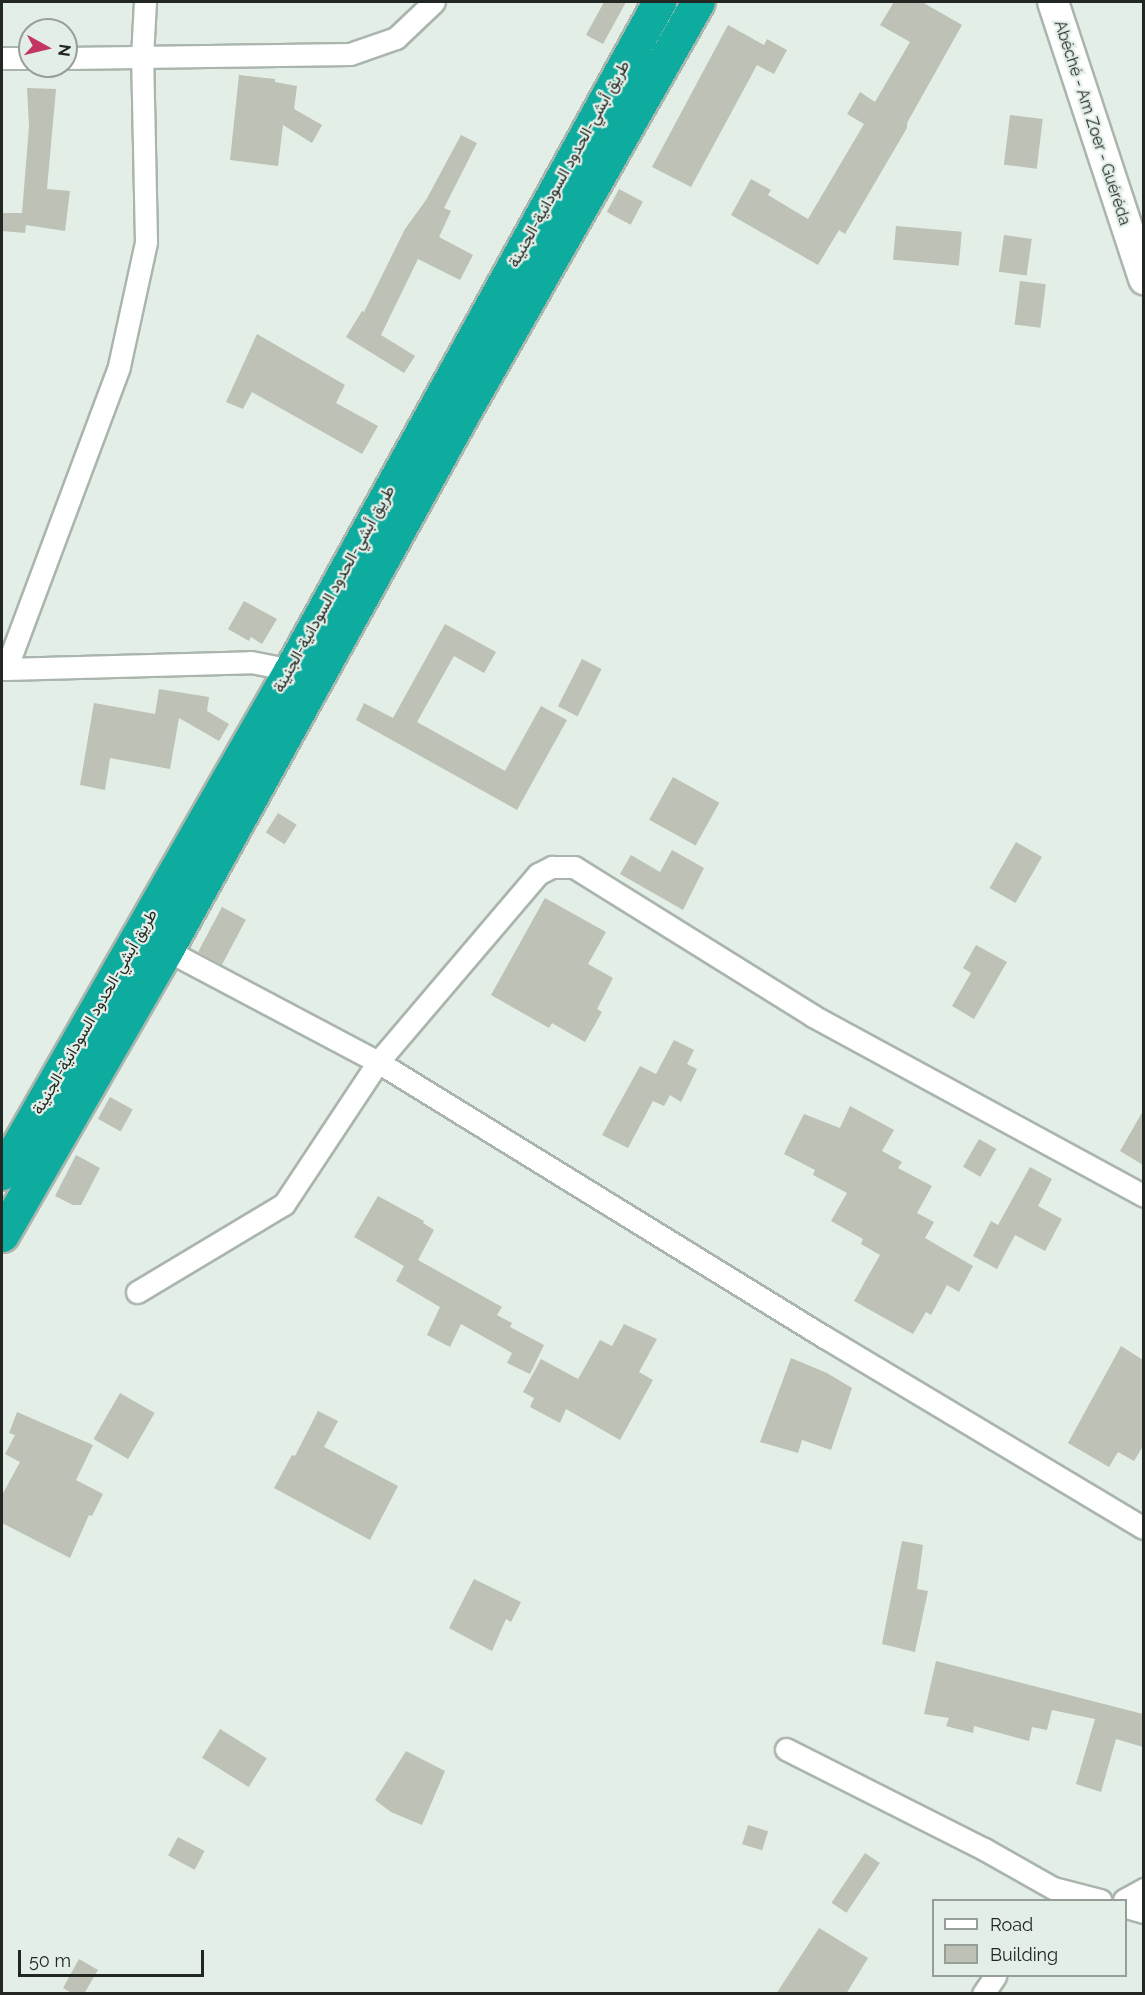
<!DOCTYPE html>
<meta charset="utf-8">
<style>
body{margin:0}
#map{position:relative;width:1145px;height:1995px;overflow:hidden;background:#e2eee6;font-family:Raleway,Vazirmatn,sans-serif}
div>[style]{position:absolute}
.building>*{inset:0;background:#bdc1b6;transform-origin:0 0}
.roads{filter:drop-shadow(2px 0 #aab5ad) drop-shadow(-2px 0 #aab5ad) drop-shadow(0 2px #aab5ad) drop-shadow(0 -2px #aab5ad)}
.street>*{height:21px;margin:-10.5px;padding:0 10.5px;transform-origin:10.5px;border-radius:10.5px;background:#fff}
.secondary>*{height:30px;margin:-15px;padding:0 15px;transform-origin:15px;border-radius:15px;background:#fff}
.highway>*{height:33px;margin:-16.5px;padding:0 16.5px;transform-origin:16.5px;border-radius:16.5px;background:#0dac9f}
span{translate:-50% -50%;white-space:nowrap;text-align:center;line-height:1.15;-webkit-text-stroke:4.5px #e2eee6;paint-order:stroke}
.street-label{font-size:16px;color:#232724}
.frame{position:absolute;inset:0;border:3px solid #232724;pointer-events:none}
.legend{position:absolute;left:932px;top:1899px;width:195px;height:78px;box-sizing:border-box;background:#e2eee6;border:2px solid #969e98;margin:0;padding:8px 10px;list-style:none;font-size:18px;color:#232724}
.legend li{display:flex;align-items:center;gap:12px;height:30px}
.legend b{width:30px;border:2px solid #969e98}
.north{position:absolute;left:18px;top:18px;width:60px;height:60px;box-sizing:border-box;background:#e2eee6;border:2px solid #969e98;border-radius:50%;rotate:98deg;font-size:16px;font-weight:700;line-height:24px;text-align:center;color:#232724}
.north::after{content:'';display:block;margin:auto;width:21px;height:27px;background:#c33563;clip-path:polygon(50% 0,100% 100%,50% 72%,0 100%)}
.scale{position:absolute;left:18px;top:1950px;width:186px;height:27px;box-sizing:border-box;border:3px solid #232724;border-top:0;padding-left:8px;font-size:18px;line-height:21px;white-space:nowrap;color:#232724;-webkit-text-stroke:4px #e2eee6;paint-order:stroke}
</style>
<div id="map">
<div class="building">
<div style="clip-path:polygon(604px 2px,626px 2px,603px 44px,586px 35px)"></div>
<div style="clip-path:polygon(894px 2px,922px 2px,962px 25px,907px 123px,907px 128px,845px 234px,839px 230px,818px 265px,731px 215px,751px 179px,771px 190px,768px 195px,808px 219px,864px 124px,847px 114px,860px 92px,875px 102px,910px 42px,880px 25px)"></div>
<div style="clip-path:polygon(728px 25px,764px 45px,767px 39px,787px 50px,774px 74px,757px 65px,691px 187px,652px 167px)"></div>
<div style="clip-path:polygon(239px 75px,275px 79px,275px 82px,297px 86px,294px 109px,322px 125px,312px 143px,283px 125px,278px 166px,230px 160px)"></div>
<div style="clip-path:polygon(27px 88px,56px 89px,47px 189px,70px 191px,65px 231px,26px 225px,25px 233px,2px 231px,2px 213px,22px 213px,29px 126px)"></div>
<div style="left:1010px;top:115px;width:33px;height:50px;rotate:7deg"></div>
<div style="clip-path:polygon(461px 135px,477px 143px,444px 208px,451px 211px,439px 237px,473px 255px,460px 280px,418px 259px,381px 335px,415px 356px,404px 373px,346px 337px,362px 311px,364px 312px,405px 229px,426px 200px)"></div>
<div style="left:619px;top:189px;width:27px;height:26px;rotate:28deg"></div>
<div style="left:896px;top:226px;width:66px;height:34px;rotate:5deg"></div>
<div style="left:1004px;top:235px;width:28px;height:37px;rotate:8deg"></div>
<div style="left:1020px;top:281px;width:26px;height:44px;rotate:7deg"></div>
<div style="clip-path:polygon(257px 334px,345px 385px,336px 403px,378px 426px,362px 454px,252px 392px,243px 409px,226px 402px)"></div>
<div style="clip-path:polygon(244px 601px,277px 619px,262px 644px,251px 637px,249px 641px,228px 629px)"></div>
<div style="clip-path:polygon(445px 624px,496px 652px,484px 673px,454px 656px,417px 722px,505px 771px,541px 706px,567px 720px,517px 810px,356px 720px,364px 703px,393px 718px)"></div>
<div style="left:582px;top:659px;width:22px;height:53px;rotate:27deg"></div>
<div style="clip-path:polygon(159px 689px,209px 697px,207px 711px,229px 724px,219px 741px,179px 718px,170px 769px,110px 758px,105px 790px,80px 785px,94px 703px,155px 714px)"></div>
<div style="left:673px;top:777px;width:53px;height:49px;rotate:29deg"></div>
<div style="left:278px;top:813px;width:22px;height:23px;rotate:32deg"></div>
<div style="left:1016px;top:842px;width:30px;height:53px;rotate:30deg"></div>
<div style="clip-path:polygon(672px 850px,704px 868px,683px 910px,620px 874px,631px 855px,660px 872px)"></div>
<div style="clip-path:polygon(545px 898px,606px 932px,588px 964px,613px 978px,597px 1009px,602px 1012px,585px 1042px,552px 1023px,549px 1028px,491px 995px)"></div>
<div style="left:222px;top:907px;width:27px;height:51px;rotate:28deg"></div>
<div style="clip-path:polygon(976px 945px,1007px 962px,974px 1019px,952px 1006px,971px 973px,963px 968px)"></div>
<div style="clip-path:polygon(674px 1040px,694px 1050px,687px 1064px,697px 1069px,681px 1102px,670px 1095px,664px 1106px,653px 1101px,628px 1148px,602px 1135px,640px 1066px,656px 1074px)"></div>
<div style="left:110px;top:1097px;width:26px;height:25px;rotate:29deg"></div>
<div style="clip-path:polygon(850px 1106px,894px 1130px,882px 1151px,902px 1162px,898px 1168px,932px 1186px,917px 1213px,934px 1222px,925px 1238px,973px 1266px,959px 1292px,947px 1285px,931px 1315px,926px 1312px,913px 1334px,854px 1301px,880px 1255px,861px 1244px,863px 1239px,831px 1221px,847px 1193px,813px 1175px,815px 1170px,784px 1154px,804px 1114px,840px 1128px)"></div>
<div style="clip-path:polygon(1143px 1111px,1143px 1165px,1120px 1151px)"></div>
<div style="left:979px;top:1139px;width:20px;height:32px;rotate:30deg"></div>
<div style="clip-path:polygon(76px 1155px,100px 1168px,81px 1205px,73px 1205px,55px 1196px)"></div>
<div style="clip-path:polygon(1030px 1167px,1052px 1179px,1038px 1206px,1062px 1219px,1045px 1251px,1015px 1235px,997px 1269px,973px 1256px,991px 1221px,998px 1225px)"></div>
<div style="clip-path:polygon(378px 1196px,424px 1221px,423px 1223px,434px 1230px,418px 1260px,502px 1307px,497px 1315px,512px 1323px,510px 1327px,544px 1345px,530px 1374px,507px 1363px,512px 1353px,461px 1324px,450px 1347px,427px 1335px,440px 1307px,396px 1281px,404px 1266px,354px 1237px)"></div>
<div style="clip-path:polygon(624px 1324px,657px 1339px,639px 1372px,653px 1380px,620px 1440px,566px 1409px,560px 1423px,530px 1407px,534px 1398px,523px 1392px,541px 1359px,578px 1379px,600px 1340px,612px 1346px)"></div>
<div style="clip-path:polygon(1121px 1346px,1143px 1360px,1143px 1446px,1134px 1461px,1118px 1452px,1109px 1467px,1068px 1443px)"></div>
<div style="clip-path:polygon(791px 1358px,827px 1373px,852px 1388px,831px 1450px,802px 1440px,798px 1453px,760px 1442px)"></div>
<div style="left:120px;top:1393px;width:40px;height:53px;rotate:30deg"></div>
<div style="clip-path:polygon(318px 1411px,338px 1421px,324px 1447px,398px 1486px,370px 1540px,274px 1488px,292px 1455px,295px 1456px)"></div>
<div style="clip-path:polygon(17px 1412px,93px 1445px,76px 1480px,103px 1494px,92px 1516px,89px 1515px,70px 1558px,2px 1523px,2px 1495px,20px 1462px,5px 1454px,15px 1435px,9px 1433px)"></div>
<div style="clip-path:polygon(902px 1541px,923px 1545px,917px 1589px,928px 1591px,915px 1652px,882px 1644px)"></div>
<div style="clip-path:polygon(474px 1579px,521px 1602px,511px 1622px,506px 1619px,492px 1651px,449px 1628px)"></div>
<div style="clip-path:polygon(936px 1661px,1143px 1714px,1143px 1747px,1116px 1739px,1101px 1792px,1076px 1784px,1095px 1719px,1052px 1710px,1047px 1730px,1032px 1727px,1029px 1741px,974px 1726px,973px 1733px,946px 1726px,949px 1718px,924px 1714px)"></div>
<div style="left:220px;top:1729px;width:55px;height:34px;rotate:32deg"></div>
<div style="clip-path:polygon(406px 1751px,445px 1771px,422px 1825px,391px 1812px,375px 1800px)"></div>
<div style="left:748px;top:1825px;width:21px;height:20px;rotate:17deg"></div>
<div style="left:178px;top:1837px;width:30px;height:21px;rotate:28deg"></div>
<div style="left:865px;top:1853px;width:18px;height:60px;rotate:34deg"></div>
<div style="clip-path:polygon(819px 1928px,868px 1958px,846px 1994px,776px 1994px)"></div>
<div style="clip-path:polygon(79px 1959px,98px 1970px,84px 1994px,73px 1994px,63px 1988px)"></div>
</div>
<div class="roads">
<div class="street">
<div style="left:2px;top:58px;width:28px"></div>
<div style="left:66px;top:58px;width:284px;rotate:-0.8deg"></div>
<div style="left:350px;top:54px;width:49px;rotate:-19.2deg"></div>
<div style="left:396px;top:38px;width:52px;rotate:-43.5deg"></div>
<div style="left:2px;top:669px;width:4px"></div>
<div style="left:6px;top:669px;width:323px;rotate:-69.5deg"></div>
<div style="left:119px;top:366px;width:127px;rotate:-77.7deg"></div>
<div style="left:146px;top:242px;width:185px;rotate:-91.2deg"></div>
<div style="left:142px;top:57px;width:55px;rotate:-86.9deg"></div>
<div style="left:6px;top:669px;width:245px;rotate:-1.6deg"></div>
<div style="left:251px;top:662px;width:52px;rotate:11.1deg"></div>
<div style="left:155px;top:944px;width:252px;rotate:27.9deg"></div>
<div style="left:378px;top:1062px;width:526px;rotate:31.64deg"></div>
<div style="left:826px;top:1338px;width:370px;rotate:30.9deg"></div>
<div style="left:137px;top:1292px;width:171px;rotate:-30.9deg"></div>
<div style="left:284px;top:1204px;width:170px;rotate:-56.5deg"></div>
<div style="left:378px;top:1062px;width:247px;rotate:-49.6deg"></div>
<div style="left:538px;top:874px;width:16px;rotate:-27deg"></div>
<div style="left:552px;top:867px;width:22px"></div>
<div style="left:574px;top:867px;width:282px;rotate:31.9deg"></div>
<div style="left:813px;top:1016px;width:377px;rotate:28.5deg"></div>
<div style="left:786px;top:1749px;width:222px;rotate:26.8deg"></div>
<div style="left:984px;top:1849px;width:79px;rotate:29.5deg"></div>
<div style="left:1053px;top:1888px;width:49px;rotate:14.3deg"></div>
<div style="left:1124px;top:1900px;width:23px;rotate:-29deg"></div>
<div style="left:1126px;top:1907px;width:19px;rotate:16deg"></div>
<div style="left:983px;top:1994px;width:22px;rotate:-56deg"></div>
</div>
<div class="secondary">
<div style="left:1053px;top:2px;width:292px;rotate:71.8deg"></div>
</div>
<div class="highway">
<div style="left:2px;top:1173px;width:581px;rotate:-60.17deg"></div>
<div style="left:291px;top:669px;width:762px;rotate:-61.11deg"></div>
<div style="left:2px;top:1235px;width:330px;rotate:-60deg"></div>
<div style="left:167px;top:949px;width:606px;rotate:-61.06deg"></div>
<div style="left:460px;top:419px;width:480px;rotate:-60.3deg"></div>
</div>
</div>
<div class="street-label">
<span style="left:1092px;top:123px;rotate:72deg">Abéché - Am Zoer - Guéréda</span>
<span style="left:569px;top:164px;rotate:-61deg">طريق أبشي-الحدود السودانية-الجنينة</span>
<span style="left:334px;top:589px;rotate:-61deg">طريق أبشي-الحدود السودانية-الجنينة</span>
<span style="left:95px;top:1012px;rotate:-60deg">طريق أبشي-الحدود السودانية-الجنينة</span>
</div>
<div class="frame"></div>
<ul class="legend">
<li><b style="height:8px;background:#fff"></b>Road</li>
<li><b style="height:16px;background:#bdc1b6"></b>Building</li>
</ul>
<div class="north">N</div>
<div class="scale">50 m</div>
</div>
